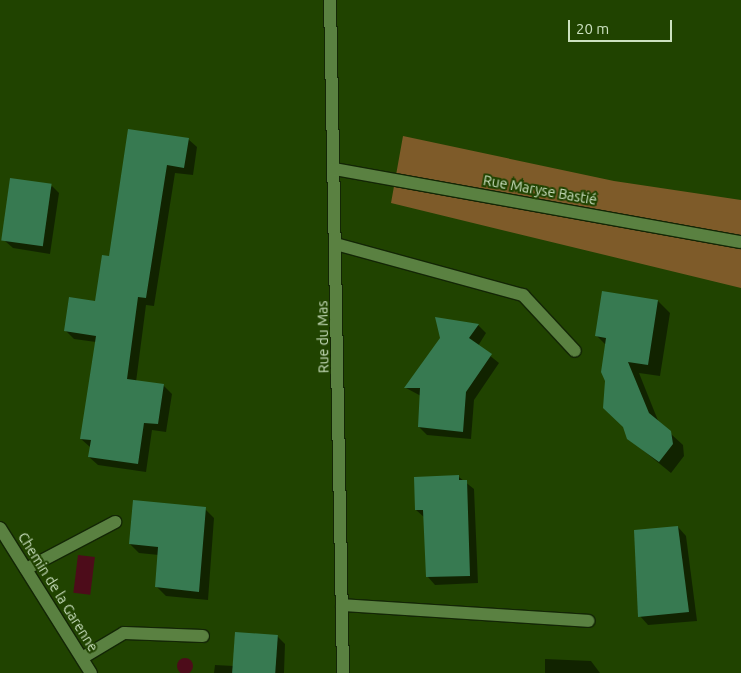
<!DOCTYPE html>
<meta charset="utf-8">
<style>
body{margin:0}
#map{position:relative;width:741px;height:673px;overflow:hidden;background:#204300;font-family:Ubuntu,sans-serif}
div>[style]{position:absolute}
.green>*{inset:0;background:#7e5b29}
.water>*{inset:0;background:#4d0c1a;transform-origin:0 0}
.round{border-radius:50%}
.shadow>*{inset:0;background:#0007}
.building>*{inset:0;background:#377a51;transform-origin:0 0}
.roads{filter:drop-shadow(1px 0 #132605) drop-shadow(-1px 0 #132605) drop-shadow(0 1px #132605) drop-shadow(0 -1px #132605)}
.lane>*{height:12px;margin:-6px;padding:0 6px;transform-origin:6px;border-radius:6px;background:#5a8141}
.street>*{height:12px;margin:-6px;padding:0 6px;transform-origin:6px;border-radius:6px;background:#5a8141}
span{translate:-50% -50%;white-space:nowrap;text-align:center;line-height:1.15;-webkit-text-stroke:4px #204300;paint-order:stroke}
.street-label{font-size:14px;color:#cce1c0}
.scale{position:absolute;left:568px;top:20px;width:104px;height:22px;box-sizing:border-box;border:2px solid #cce1c0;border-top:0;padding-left:6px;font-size:15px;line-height:18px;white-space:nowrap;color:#cce1c0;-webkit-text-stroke:4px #204300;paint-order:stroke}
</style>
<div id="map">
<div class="green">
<div style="clip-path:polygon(403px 136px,614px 181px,741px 200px,741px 288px,391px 203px)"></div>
</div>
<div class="water">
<div style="left:78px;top:555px;width:17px;height:38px;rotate:7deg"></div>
<div class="round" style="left:177px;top:658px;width:16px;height:16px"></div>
</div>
<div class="shadow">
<div style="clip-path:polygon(129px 130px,188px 139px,197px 147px,193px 175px,175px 173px,154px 306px,146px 305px,136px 382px,163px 385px,172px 394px,166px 432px,152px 430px,146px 472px,98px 465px,89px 457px,90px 447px,81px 439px,96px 342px,74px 339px,66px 331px,96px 303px,110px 258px)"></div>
<div style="clip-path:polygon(52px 186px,59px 193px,50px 254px,13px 248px,5px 241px)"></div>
<div style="clip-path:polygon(658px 301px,670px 313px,660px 376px,639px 373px,659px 423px,683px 445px,684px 456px,671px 473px,628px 438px,606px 345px,597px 336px)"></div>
<div style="clip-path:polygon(478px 325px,486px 333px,478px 346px,499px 363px,474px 400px,471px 439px,427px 435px,419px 427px,421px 396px,406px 388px)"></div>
<div style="clip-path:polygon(459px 477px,474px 489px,478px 583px,435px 585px,428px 577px,424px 517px,416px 510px)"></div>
<div style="clip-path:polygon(205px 509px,214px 518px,208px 600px,166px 596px,157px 587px,159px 555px,139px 553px,130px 544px)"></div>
<div style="clip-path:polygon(678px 527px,686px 536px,697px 621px,648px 625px,640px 616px)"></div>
<div style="clip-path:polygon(277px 636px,285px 644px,284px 673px,214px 673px,215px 665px,234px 666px)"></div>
<div style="clip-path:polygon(545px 659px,591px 661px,600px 673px,545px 673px)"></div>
</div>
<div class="building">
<div style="clip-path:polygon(128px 129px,189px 138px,184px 168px,167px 165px,146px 298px,138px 297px,127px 379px,164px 384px,158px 424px,144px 423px,138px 464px,88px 457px,91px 440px,80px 439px,96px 336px,64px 331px,69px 297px,95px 301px,102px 255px,109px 256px)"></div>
<div style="left:10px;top:178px;width:42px;height:63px;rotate:8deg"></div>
<div style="clip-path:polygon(602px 291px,658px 300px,648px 365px,628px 362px,649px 413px,671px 431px,673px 444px,659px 462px,627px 439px,623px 427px,603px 408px,605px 381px,601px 372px,606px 338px,595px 336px)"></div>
<div style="clip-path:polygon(435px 317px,479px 324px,469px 338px,492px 354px,466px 392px,463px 432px,418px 427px,420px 388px,404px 388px,440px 338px)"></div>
<div style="clip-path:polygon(459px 475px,459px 480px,467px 480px,470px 576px,426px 577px,423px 510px,415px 510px,414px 477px)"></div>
<div style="clip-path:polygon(133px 500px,206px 507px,199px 592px,155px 587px,158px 547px,129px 544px)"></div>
<div style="clip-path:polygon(678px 526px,689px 612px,638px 617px,634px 530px)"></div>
<div style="left:235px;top:632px;width:43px;height:41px;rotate:4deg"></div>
</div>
<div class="roads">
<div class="lane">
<div style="left:336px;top:244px;width:194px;rotate:15.3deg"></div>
<div style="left:523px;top:295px;width:76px;rotate:47.1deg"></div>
<div style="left:26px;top:569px;width:101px;rotate:-27.8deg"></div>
<div style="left:342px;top:605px;width:247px;rotate:3.7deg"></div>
<div style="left:82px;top:658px;width:49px;rotate:-30.8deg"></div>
<div style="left:124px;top:633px;width:79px;rotate:2.2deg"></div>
</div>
<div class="street">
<div style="left:330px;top:0;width:673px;rotate:88.89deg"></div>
<div style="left:334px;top:169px;width:413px;rotate:10.2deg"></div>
<div style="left:0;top:528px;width:171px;rotate:57.9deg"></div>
</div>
</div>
<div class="street-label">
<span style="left:540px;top:190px;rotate:10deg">Rue Maryse Bastié</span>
<span style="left:323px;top:337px;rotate:-91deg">Rue du Mas</span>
<span style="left:58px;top:592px;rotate:58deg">Chemin de la Garenne</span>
</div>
<div class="scale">20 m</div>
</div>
